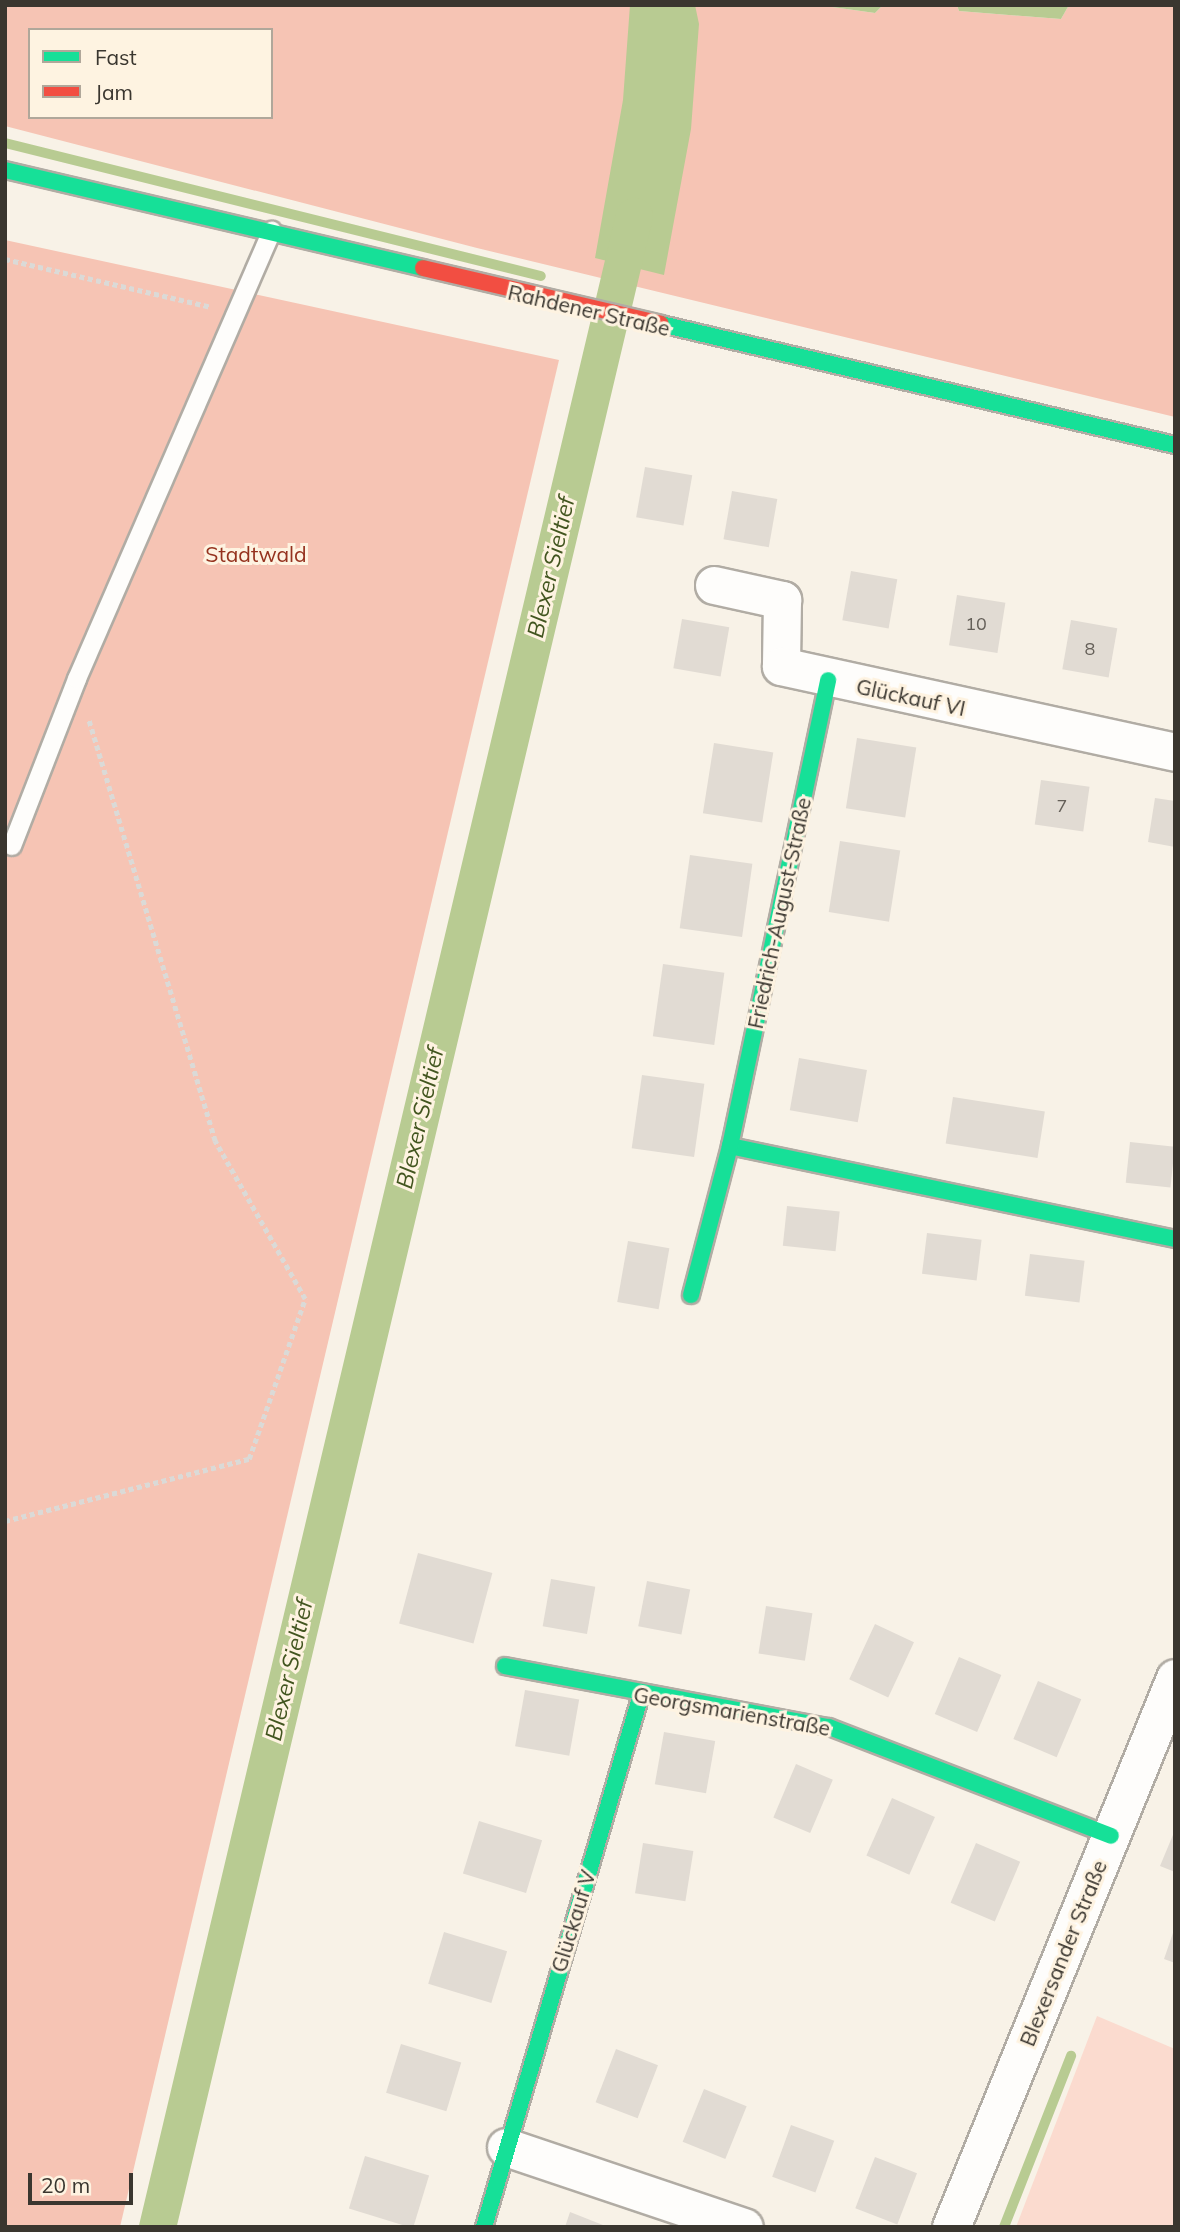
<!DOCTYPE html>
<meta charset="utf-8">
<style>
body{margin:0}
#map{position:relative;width:1180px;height:2232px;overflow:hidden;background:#f8f2e7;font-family:Mulish,sans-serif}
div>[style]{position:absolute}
.green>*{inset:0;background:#fbdbcf}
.forest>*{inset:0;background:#f6c4b4}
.water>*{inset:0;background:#b8cb92}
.stream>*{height:10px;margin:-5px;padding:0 5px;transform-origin:5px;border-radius:5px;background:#b8cb92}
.canal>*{height:37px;margin:-18.5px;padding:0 18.5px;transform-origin:18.5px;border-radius:18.5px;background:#b8cb92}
.building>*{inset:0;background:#e1dbd3;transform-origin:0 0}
.path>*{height:4.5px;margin-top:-2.25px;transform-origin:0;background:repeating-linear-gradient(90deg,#dbdad7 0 5px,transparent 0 8.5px)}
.roads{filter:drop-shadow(2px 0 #b1aca4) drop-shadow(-2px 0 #b1aca4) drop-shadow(0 2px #b1aca4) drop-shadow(0 -2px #b1aca4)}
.lane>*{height:18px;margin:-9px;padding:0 9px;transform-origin:9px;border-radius:9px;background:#fefdfb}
.street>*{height:37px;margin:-18.5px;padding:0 18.5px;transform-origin:18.5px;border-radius:18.5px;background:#fefdfb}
.fast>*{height:16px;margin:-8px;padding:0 8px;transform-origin:8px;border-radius:8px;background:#16e098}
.jam>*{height:16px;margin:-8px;padding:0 8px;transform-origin:8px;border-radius:8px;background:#f24e42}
span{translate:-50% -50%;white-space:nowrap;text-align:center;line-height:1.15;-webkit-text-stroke:6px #fef3e1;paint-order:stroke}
.number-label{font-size:18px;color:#645f58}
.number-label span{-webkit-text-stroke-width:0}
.street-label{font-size:21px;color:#3a362f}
.park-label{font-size:21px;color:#95321e}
.water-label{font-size:23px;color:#42551f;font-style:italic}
.frame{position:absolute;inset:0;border:7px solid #3a362f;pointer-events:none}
.legend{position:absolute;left:28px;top:28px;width:245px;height:91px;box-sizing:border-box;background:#fef3e1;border:2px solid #b0a79a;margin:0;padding:9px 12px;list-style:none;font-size:21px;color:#3a362f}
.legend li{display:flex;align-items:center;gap:14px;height:35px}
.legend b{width:35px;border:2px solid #b0a79a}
.scale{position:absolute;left:28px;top:2173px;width:105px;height:32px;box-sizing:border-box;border:4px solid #3a362f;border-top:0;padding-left:9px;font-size:21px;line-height:24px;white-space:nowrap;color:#3a362f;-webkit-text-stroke:5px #fef3e1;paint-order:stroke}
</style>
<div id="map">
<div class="green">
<div style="clip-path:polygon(1097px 2016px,1175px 2049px,1175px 2227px,1016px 2227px)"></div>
</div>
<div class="forest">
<div style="clip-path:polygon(evenodd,5px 5px,818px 5px,875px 13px,883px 5px,957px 5px,959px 11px,1061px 19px,1069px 5px,1175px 5px,1175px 417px,477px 248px,5px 126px,5px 5px,30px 30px,271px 30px,271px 117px,30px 117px,30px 30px)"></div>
<div style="clip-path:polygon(5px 240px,559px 360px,120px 2227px,5px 2227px)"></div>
</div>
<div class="water">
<div style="clip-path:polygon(630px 5px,695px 5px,699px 24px,691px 129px,664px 275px,595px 258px,623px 100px)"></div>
<div style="clip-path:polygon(818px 5px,883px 5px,875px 13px)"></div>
<div style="clip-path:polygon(957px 5px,1069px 5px,1061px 19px,959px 11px)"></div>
</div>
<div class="stream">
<div style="left:5px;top:143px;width:552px;rotate:13.94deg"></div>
<div style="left:1004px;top:2227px;width:184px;rotate:-68.6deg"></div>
</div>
<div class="canal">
<div style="left:157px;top:2227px;width:2067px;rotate:-76.66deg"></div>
</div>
<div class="building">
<div style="left:645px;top:467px;width:48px;height:51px;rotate:10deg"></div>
<div style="left:732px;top:491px;width:46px;height:49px;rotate:10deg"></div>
<div style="left:851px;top:571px;width:47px;height:50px;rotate:10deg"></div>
<div style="left:957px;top:595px;width:49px;height:51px;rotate:9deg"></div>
<div style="left:682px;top:619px;width:48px;height:50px;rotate:10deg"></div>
<div style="left:1071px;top:620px;width:47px;height:50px;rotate:10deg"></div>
<div style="left:857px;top:738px;width:60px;height:71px;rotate:9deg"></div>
<div style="left:714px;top:743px;width:60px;height:71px;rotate:9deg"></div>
<div style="left:1041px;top:780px;width:49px;height:45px;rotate:8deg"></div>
<div style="clip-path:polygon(1155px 798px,1175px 801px,1175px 847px,1148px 842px)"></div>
<div style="left:840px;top:841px;width:61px;height:72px;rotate:9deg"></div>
<div style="left:690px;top:855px;width:63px;height:74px;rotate:8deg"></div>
<div style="left:663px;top:964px;width:62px;height:73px;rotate:8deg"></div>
<div style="left:799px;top:1058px;width:69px;height:53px;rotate:10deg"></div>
<div style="left:642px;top:1075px;width:63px;height:74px;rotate:8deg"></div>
<div style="left:953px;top:1097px;width:93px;height:47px;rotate:9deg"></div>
<div style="left:1130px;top:1142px;width:45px;height:41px;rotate:6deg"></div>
<div style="left:787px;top:1206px;width:53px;height:40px;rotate:6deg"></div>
<div style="left:927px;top:1233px;width:55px;height:41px;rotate:7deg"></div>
<div style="left:628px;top:1241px;width:42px;height:62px;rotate:10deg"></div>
<div style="left:1030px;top:1254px;width:55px;height:42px;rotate:7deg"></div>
<div style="left:418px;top:1553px;width:77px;height:73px;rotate:15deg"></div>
<div style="left:551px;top:1579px;width:45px;height:48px;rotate:10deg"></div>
<div style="left:647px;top:1581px;width:44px;height:46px;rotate:11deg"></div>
<div style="left:766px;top:1606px;width:47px;height:48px;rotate:9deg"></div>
<div style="left:875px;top:1624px;width:43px;height:61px;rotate:25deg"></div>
<div style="left:959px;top:1657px;width:46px;height:62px;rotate:23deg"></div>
<div style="left:1038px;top:1681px;width:47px;height:63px;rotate:23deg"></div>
<div style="left:525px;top:1690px;width:55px;height:57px;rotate:10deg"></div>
<div style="left:664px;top:1732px;width:52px;height:53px;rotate:10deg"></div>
<div style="left:796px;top:1764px;width:40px;height:58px;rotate:23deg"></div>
<div style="left:892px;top:1798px;width:47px;height:63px;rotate:24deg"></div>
<div style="left:479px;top:1821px;width:66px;height:55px;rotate:17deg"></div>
<div style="clip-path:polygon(1175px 1830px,1175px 1872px,1160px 1866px)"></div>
<div style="left:643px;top:1843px;width:51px;height:51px;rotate:9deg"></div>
<div style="left:976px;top:1843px;width:48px;height:65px;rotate:23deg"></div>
<div style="clip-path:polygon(1174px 1930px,1175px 1930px,1175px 1963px,1164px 1959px)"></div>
<div style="left:444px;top:1932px;width:66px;height:54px;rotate:17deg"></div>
<div style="left:401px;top:2044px;width:63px;height:51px;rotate:17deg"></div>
<div style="left:616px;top:2049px;width:45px;height:57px;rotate:21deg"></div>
<div style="left:704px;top:2089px;width:46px;height:57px;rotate:22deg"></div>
<div style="left:791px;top:2125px;width:46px;height:55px;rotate:20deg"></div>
<div style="left:365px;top:2156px;width:67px;height:55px;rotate:17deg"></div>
<div style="left:875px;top:2157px;width:45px;height:55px;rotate:21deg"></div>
<div style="clip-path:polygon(570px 2212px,608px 2227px,565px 2227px)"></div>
</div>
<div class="path">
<div style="left:5px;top:259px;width:212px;rotate:13.1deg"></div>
<div style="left:5px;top:1521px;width:252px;rotate:-14.3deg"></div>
<div style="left:249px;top:1459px;width:170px;rotate:-70.7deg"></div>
<div style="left:305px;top:1299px;width:182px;rotate:-119.7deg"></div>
<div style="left:215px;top:1141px;width:439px;rotate:-106.7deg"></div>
</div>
<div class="roads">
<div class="lane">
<div style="left:12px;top:846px;width:179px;rotate:-68.7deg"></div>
<div style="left:77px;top:679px;width:489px;rotate:-66.5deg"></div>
</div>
<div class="street">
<div style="left:714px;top:585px;width:70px;rotate:12.4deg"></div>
<div style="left:782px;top:600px;width:66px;rotate:90.9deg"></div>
<div style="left:781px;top:666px;width:403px;rotate:12.3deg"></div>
<div style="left:506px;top:2147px;width:251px;rotate:18.6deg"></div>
<div style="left:951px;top:2227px;width:593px;rotate:-67.8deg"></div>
</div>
<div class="fast">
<div style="left:5px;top:170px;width:429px;rotate:13.2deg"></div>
<div style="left:661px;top:324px;width:528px;rotate:13.25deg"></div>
<div style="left:730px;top:1146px;width:455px;rotate:11.8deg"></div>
<div style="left:691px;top:1295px;width:154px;rotate:-75.3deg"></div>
<div style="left:730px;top:1146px;width:476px;rotate:-78.1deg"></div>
<div style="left:505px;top:1666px;width:330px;rotate:10.7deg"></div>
<div style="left:829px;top:1727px;width:302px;rotate:21.1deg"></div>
<div style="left:484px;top:2227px;width:555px;rotate:-73.56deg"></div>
</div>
<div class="jam">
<div style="left:423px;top:268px;width:244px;rotate:13.2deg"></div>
</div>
</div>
<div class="number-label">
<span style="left:976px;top:624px">10</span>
<span style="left:1090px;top:649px">8</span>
<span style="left:1062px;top:806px">7</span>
</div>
<div class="street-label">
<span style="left:589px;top:310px;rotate:13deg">Rahdener Straße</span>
<span style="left:911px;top:697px;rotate:12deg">Glückauf VI</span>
<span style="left:779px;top:913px;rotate:-78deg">Friedrich-August-Straße</span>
<span style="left:732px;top:1711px;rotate:10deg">Georgsmarienstraße</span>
<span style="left:573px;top:1921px;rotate:-73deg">Glückauf V</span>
<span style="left:1063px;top:1953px;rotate:-68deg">Blexersander Straße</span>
</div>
<div class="park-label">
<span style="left:256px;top:554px">Stadtwald</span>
</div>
<div class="water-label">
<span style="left:551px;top:567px;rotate:-77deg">Blexer Sieltief</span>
<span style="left:420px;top:1118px;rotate:-77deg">Blexer Sieltief</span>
<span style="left:289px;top:1670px;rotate:-77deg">Blexer Sieltief</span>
</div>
<div class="frame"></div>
<ul class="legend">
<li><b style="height:9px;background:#16e098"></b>Fast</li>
<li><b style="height:9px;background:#f24e42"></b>Jam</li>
</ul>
<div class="scale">20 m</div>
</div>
